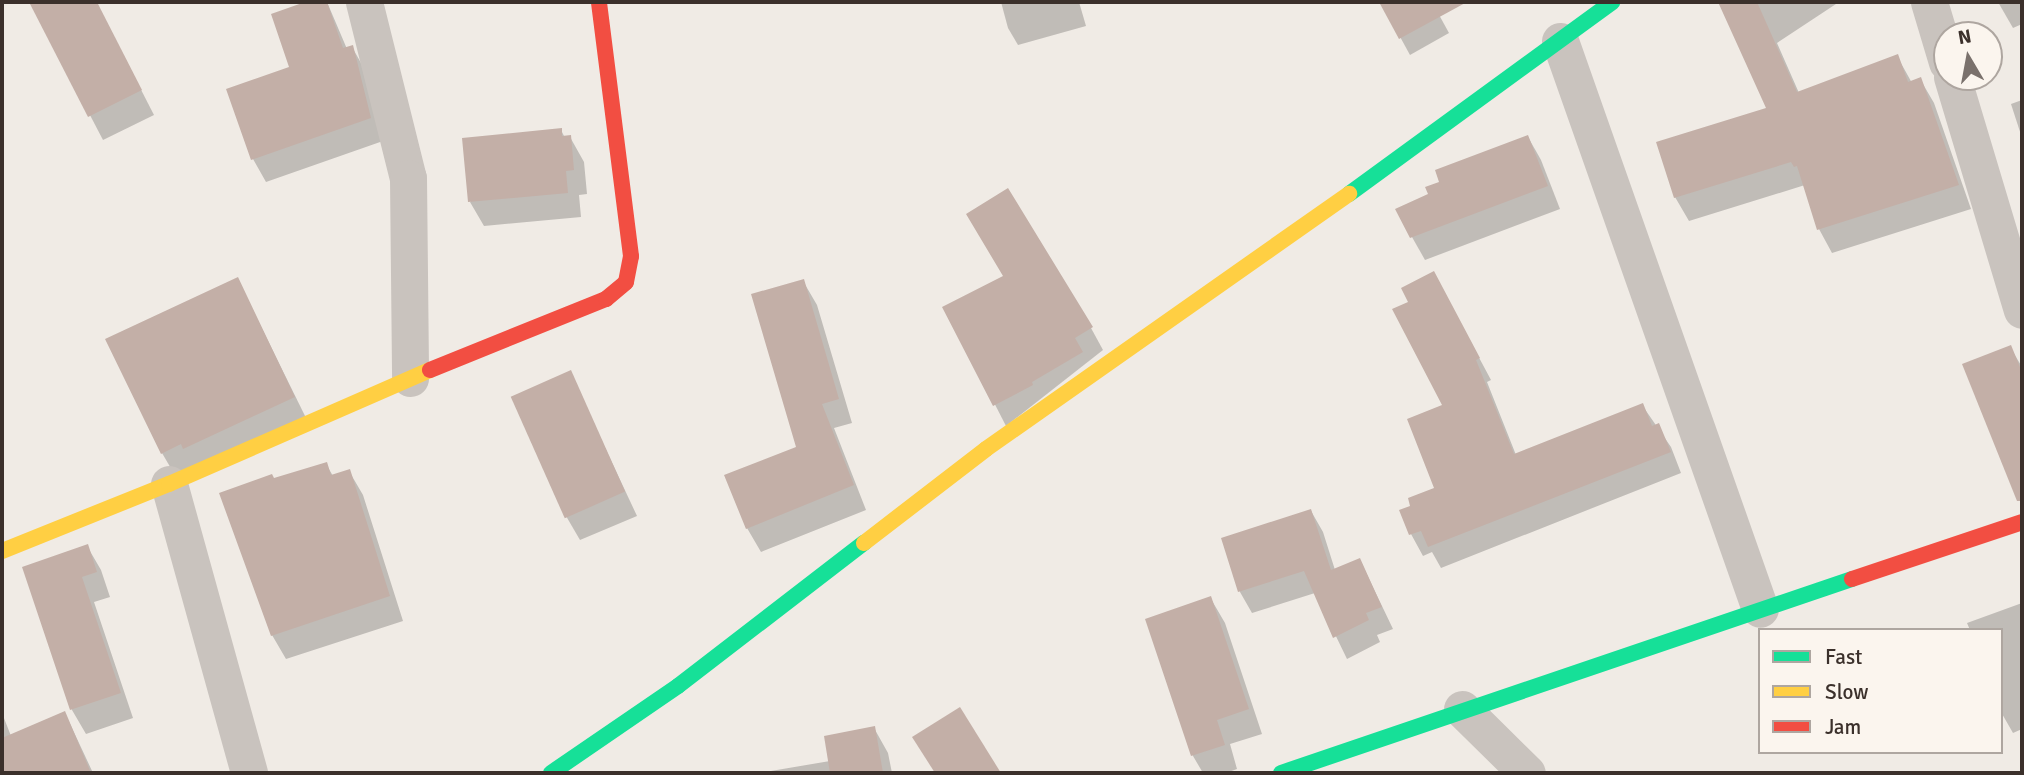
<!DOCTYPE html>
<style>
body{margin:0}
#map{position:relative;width:2024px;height:775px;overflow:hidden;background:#f0ebe5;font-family:Signika,sans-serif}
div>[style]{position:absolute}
.shadow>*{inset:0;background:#0003}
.building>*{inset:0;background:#c3afa7;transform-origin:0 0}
.street>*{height:37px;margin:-18.5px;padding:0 18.5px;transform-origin:18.5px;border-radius:18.5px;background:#c9c3be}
.fast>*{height:16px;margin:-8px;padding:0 8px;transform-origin:8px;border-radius:8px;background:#16e098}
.slow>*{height:16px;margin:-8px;padding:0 8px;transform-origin:8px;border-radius:8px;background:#ffcf43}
.jam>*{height:16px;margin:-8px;padding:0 8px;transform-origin:8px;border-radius:8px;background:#f24e42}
span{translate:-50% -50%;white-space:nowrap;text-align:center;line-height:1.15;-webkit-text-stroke:5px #fbf5ee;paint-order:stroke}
.frame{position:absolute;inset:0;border:4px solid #3b302b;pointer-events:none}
.legend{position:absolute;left:1758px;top:628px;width:245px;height:126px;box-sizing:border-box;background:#fbf5ee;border:2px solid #aea6a0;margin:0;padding:9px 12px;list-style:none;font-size:21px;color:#3b302b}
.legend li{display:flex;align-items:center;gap:14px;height:35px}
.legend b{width:35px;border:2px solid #aea6a0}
.north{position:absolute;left:1933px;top:21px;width:70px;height:70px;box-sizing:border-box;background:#fbf5ee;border:2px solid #aea6a0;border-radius:50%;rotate:350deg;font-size:19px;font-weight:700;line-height:28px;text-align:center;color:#3b302b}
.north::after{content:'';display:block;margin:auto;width:24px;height:32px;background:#7a716c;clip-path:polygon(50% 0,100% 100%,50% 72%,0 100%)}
</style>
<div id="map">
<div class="shadow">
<div style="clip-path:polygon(42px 2px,96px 2px,154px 115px,103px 140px,33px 6px)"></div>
<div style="clip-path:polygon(310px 2px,327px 2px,347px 49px,352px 47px,365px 70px,383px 141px,266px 182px,253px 159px,291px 68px,273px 15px)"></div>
<div style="clip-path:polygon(1001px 2px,1079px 2px,1086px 26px,1018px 45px,1008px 28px)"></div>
<div style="clip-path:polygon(1381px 2px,1432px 2px,1449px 33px,1410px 55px)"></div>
<div style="clip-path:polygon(1720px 2px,1839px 2px,1777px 43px,1799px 93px,1897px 56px,1912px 83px,1920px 79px,1934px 103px,1971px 209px,1832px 253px,1819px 229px,1805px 185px,1689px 221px,1675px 197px,1768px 109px)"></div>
<div style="clip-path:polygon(1998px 2px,2022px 2px,2022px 24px,2013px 28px)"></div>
<div style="clip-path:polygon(2022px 100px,2022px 138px,2011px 104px)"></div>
<div style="clip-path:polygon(561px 130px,565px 138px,570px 137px,584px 162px,587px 194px,579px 195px,581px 217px,484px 226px,470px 202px)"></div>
<div style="clip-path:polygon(1528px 137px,1541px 160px,1560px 209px,1425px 260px,1412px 237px,1430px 195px,1441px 183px)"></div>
<div style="clip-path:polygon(238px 280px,308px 422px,176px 477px,162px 453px)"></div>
<div style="clip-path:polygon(803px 281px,817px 305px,852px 423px,834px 428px,866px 510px,761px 552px,747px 528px,798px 448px)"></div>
<div style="clip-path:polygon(1445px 294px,1491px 380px,1487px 382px,1516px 455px,1642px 405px,1671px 447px,1681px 473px,1441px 568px,1432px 552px,1423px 556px,1411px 534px,1413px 507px,1436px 489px,1444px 406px)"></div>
<div style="clip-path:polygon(945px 307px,1091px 328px,1103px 350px,1006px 426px)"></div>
<div style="clip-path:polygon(2010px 347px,2022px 367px,2022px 502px,2013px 486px)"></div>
<div style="clip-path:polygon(570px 373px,637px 516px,580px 540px,566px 516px)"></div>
<div style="clip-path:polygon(326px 464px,333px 476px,349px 471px,363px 495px,403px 621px,286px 659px,272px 635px,274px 480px)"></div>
<div style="clip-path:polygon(1311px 511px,1323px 532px,1335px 570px,1360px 560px,1393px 629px,1377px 635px,1380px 642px,1347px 659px,1315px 593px,1252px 613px,1240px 592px,1223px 539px)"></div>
<div style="clip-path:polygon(87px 546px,101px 570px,110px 597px,94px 602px,133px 718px,86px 734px,72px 710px,24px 568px)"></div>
<div style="clip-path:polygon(1211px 599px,1225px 623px,1262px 734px,1230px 744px,1237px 769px,1226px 773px,1203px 773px,1193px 756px,1147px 620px)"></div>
<div style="clip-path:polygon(2022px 603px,2022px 729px,2013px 733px,2001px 712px,2001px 630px,1970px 630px,1967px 623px)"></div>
<div style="clip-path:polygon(2px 713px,11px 736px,65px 713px,93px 773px,2px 773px)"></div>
<div style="clip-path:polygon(874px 728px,888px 753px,892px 773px,759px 773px,830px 761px)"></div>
</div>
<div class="building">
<div style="clip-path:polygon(29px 2px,97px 2px,142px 90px,88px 117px)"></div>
<div style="clip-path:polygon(305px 2px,327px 2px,343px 48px,353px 45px,371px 118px,251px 160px,226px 89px,289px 67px,271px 14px)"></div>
<div style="clip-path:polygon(1379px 2px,1467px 2px,1399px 39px)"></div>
<div style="clip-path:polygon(1718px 2px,1757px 2px,1797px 92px,1898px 54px,1908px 82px,1921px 77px,1959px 185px,1817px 230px,1797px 166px,1794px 167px,1791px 162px,1674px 198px,1656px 142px,1766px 108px)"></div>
<div style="clip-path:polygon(562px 128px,562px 136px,571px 135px,574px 170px,566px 171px,568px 193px,468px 202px,462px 138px)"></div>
<div style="clip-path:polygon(1528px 135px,1548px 186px,1410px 238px,1395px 209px,1428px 194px,1425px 187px,1439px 182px,1435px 170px)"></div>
<div style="clip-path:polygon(1008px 188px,1093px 327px,1075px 338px,1083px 352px,1032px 382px,1033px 385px,993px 406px,942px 307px,1003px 276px,966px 214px)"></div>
<div style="clip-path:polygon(1434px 271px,1480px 358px,1476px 360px,1514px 454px,1643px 403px,1652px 426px,1659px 423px,1671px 452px,1428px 547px,1421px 531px,1409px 535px,1399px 510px,1410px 506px,1408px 498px,1434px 488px,1407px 419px,1442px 405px,1392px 309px,1408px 302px,1401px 288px)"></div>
<div style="clip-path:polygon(238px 277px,295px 397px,183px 449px,181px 444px,161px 454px,105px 339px)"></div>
<div style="clip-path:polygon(804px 279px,839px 399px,822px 404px,854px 485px,746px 529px,724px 475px,796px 447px,751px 294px)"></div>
<div style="clip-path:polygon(2011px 345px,2022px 372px,2022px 501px,2017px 501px,1962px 364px)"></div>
<div style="left:571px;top:370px;width:133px;height:66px;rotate:66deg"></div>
<div style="clip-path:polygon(327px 462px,331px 475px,350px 469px,390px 596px,271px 636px,219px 493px,272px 474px,274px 478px)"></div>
<div style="clip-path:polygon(1311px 509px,1331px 570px,1360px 558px,1382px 607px,1366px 613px,1369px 620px,1333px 638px,1304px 571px,1238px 592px,1221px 538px)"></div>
<div style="clip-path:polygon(88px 544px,97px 572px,82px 577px,121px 693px,70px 710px,22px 567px)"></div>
<div style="clip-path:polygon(1211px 596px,1249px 709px,1217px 720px,1225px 745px,1191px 756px,1145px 619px)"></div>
<div style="clip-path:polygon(960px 707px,1001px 773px,935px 773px,912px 737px)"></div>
<div style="clip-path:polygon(65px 711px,91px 773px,2px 773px,2px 738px)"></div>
<div style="clip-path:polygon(875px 726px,883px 773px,830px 773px,824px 736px)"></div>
</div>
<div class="street">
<div style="left:364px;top:2px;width:181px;rotate:76deg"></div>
<div style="left:408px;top:178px;width:200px;rotate:89.4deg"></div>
<div style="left:1929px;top:2px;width:63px;rotate:73.3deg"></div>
<div style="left:1560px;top:41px;width:602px;rotate:70.6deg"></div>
<div style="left:1952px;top:77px;width:243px;rotate:73.3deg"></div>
<div style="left:169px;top:484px;width:300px;rotate:74.5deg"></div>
<div style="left:1462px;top:709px;width:91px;rotate:44.6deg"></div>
</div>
<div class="fast">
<div style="left:1349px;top:194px;width:326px;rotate:-36.1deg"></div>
<div style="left:551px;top:773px;width:154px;rotate:-34.4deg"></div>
<div style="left:678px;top:686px;width:235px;rotate:-37.6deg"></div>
<div style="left:1281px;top:773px;width:603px;rotate:-18.77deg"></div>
</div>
<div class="slow">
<div style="left:864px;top:543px;width:154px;rotate:-37.6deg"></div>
<div style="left:986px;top:449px;width:444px;rotate:-35.1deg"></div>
<div style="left:2px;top:551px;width:180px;rotate:-21.9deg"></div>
<div style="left:169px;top:484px;width:285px;rotate:-23.6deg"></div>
</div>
<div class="jam">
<div style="left:430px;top:370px;width:190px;rotate:-22deg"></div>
<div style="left:606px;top:299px;width:26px;rotate:-40deg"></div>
<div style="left:626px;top:282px;width:26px;rotate:-79deg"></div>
<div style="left:631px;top:256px;width:256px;rotate:-97.2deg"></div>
<div style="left:1852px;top:579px;width:179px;rotate:-18.5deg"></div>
</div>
<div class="frame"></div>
<ul class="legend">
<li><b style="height:9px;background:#16e098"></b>Fast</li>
<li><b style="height:9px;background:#ffcf43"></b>Slow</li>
<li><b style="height:9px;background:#f24e42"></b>Jam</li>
</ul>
<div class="north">N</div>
</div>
